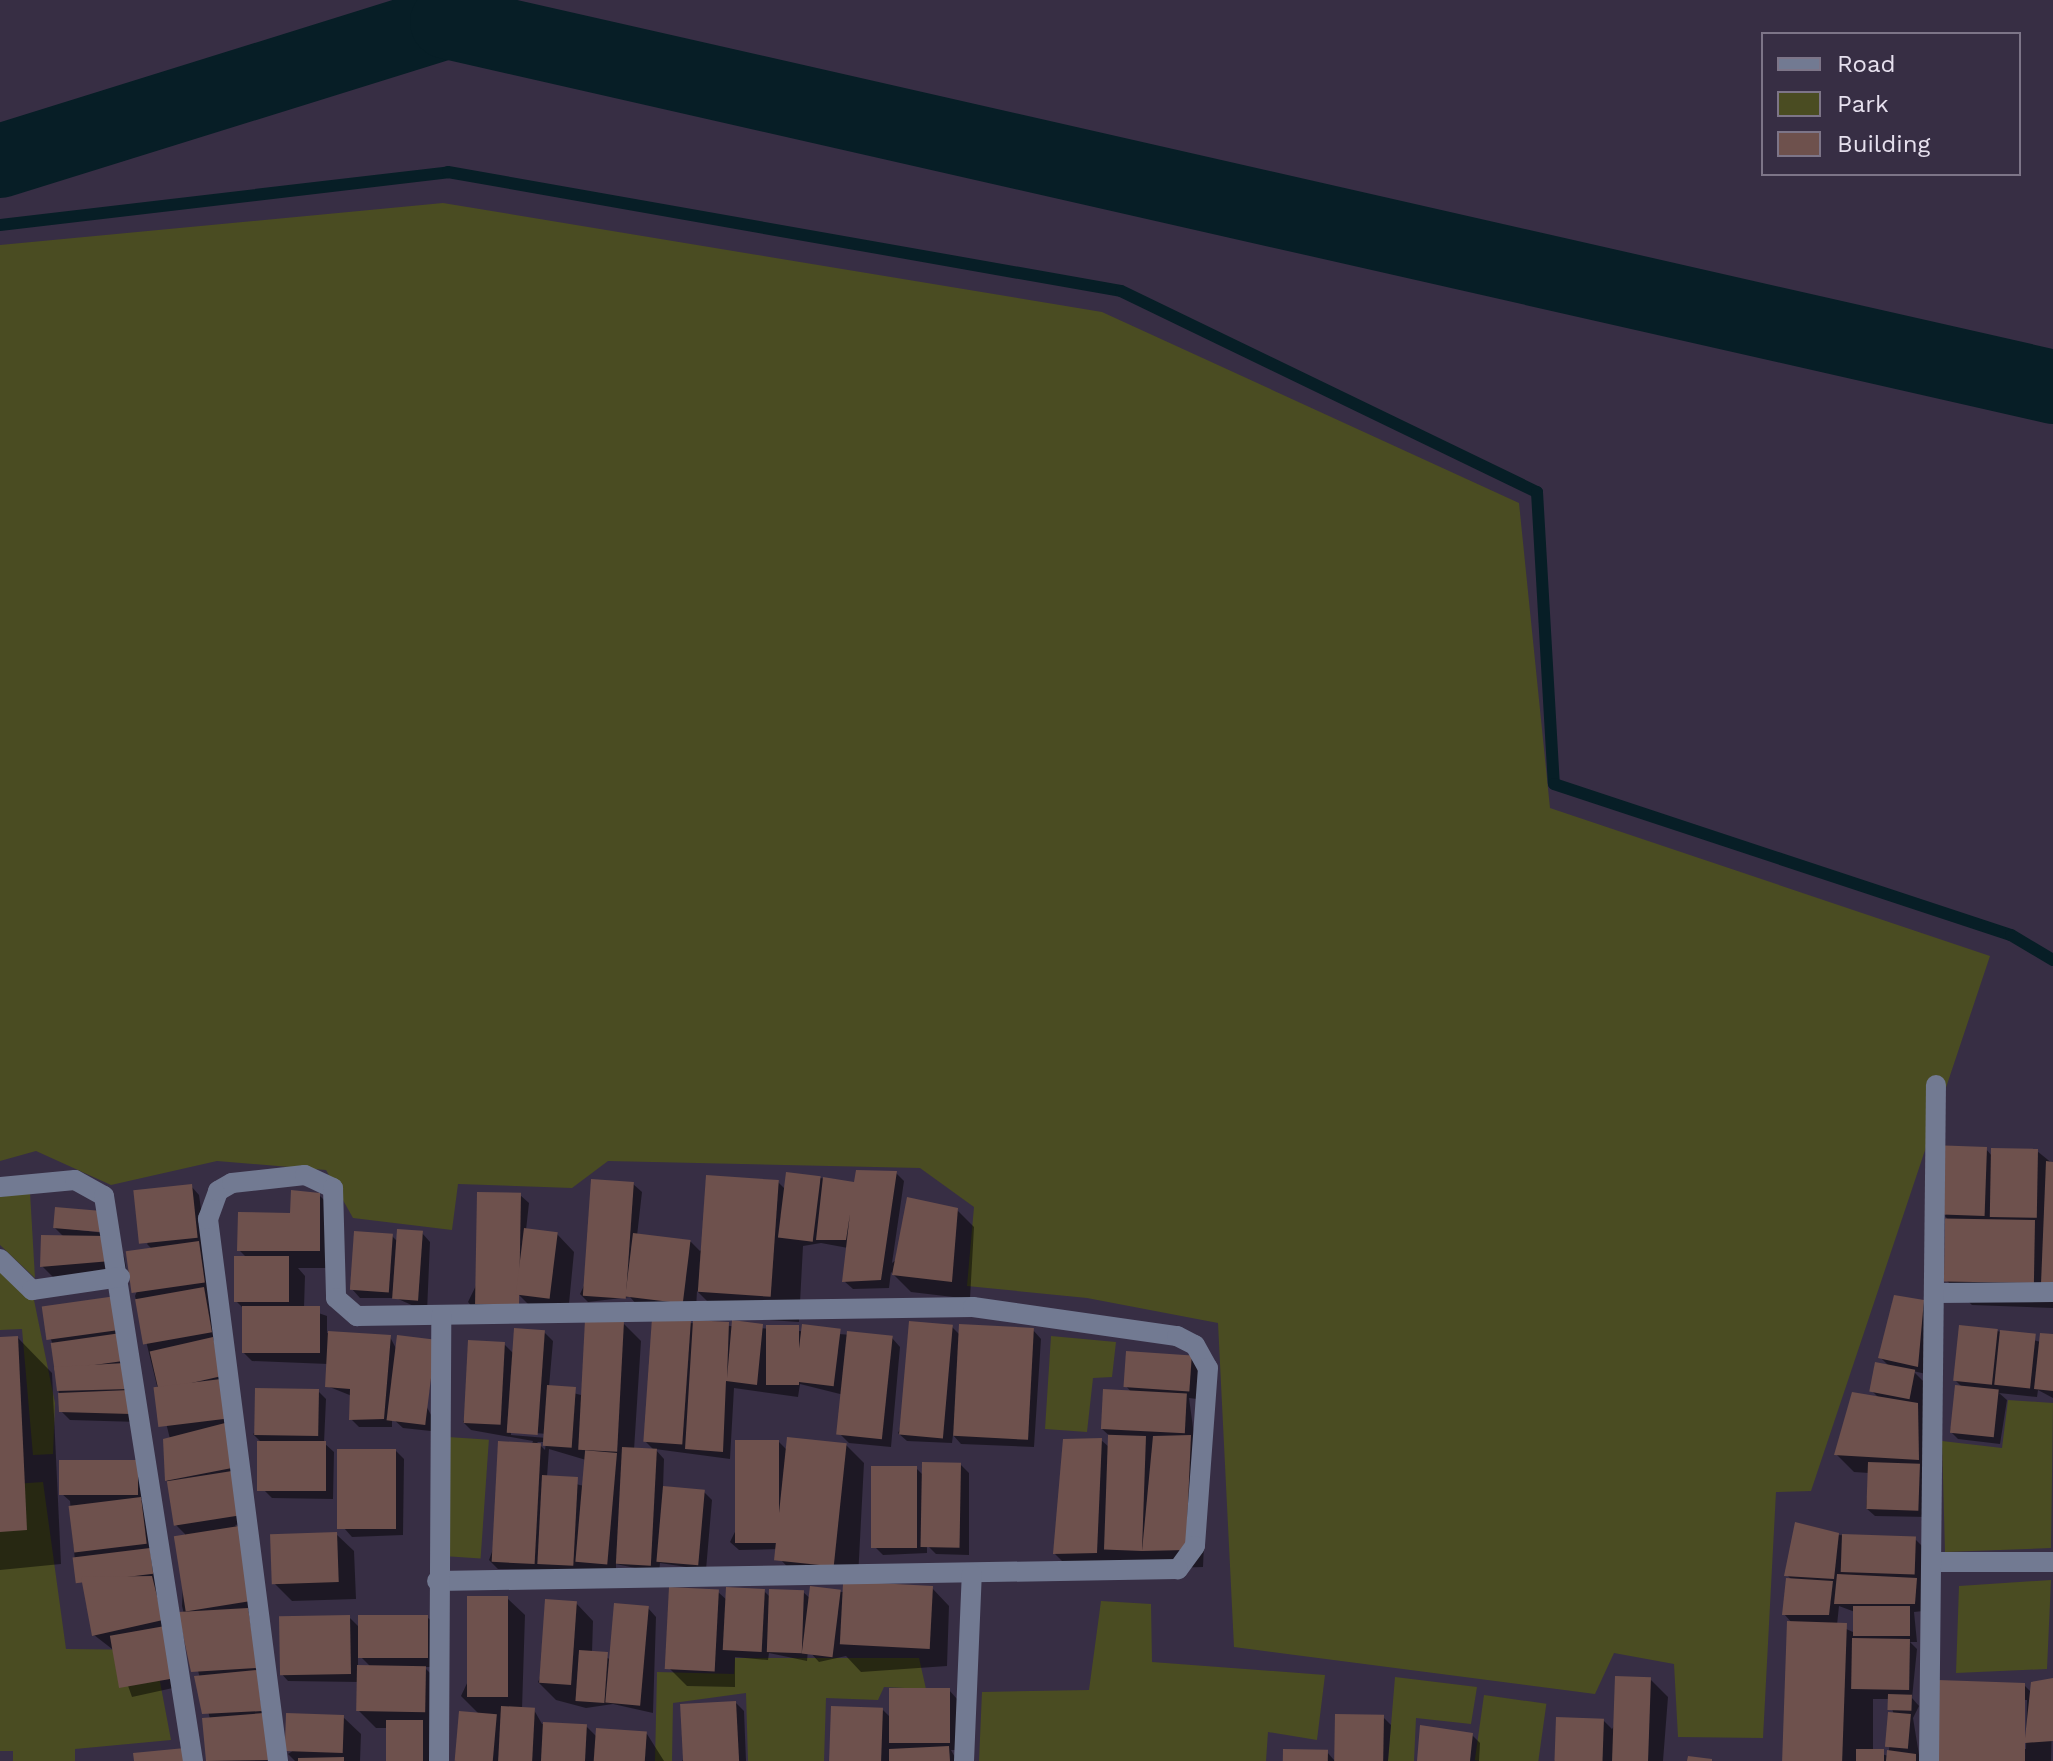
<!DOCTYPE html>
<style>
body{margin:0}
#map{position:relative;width:2053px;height:1761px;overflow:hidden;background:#372e44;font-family:"Work Sans",sans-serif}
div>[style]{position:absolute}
.green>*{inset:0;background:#4a4c22;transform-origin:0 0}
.shadow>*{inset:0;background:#0007}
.stream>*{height:12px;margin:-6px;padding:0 6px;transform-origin:6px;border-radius:6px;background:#071e26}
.river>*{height:74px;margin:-37px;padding:0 37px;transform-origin:37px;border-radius:37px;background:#071e26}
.building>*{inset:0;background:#6e514d;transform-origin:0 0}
.minor>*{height:20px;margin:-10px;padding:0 10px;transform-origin:10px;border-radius:10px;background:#727a92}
span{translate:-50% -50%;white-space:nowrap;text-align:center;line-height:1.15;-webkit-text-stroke:6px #372e44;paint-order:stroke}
.legend{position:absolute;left:1761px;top:32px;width:260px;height:144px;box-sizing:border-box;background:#372e44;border:2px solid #7d7588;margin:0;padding:10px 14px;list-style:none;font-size:24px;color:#e6e0ee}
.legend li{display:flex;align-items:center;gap:16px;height:40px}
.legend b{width:40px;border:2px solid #7d7588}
</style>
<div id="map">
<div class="green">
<div style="clip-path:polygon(443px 203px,1102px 312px,1519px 503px,1550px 808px,1990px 956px,1811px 1491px,1776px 1492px,1763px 1738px,1678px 1737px,1674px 1664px,1614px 1653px,1595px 1694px,1234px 1647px,1218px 1323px,1087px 1298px,967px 1286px,974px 1207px,920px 1168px,608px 1161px,572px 1188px,458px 1184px,452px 1230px,353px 1218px,326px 1170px,217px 1161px,111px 1185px,36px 1151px,0 1161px,0 245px)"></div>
<div style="clip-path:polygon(30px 1192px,35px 1278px,0 1245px,0 1197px)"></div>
<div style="clip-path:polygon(0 1269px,34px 1300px,55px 1403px,53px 1454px,33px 1455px,22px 1329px,0 1330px)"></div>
<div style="clip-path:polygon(1051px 1336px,1116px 1342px,1112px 1377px,1093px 1378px,1087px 1432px,1045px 1429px)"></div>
<div style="clip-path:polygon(2008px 1400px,2053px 1403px,2051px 1548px,1945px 1552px,1942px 1441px,2002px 1448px)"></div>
<div style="left:448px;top:1437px;width:41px;height:119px;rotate:4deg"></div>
<div style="clip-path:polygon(43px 1482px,66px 1649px,154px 1650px,171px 1740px,75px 1749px,75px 1761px,13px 1761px,13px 1751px,0 1751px,0 1485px)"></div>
<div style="clip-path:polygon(2051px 1580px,2047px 1669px,1956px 1673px,1959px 1586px)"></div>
<div style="clip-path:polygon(1101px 1601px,1151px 1604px,1152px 1662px,1325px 1675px,1317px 1740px,1268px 1732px,1266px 1761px,979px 1761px,982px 1692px,1089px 1690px)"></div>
<div style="clip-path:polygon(735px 1658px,919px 1658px,926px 1689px,884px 1687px,878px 1700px,826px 1698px,824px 1761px,748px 1761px,746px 1693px,673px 1703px,672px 1761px,655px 1761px,657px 1672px,734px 1674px)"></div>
<div style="clip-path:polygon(1395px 1677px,1477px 1687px,1471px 1724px,1416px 1718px,1414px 1761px,1388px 1761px)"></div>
<div style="left:1484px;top:1695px;width:63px;height:66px;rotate:8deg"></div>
</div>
<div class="shadow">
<div style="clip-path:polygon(1986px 1149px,1992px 1156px,2037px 1151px,2053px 1164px,2053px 1308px,1972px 1305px,1945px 1279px,1951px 1223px,1945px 1216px)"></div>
<div style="clip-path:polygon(896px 1173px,904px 1181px,892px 1263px,957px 1210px,974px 1227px,970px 1299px,911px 1292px,891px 1272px,889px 1288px,853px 1289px,844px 1281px,848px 1248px,821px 1243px,803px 1246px,799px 1322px,723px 1317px,697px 1291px,696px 1309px,637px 1305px,630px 1297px,588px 1302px,580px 1294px,633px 1184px,642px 1192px,637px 1236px,691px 1242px,700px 1251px,778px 1182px,787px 1191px,820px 1178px,856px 1184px)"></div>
<div style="clip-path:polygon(191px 1186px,199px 1195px,246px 1523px,235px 1525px,247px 1537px,258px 1609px,247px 1610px,265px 1628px,285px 1761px,208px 1761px,204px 1720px,210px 1719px,182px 1606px,185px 1534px,176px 1525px,167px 1481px,170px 1439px,135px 1296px,153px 1250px,147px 1244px)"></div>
<div style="clip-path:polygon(319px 1195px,337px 1213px,337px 1268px,298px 1268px,305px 1276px,304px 1308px,327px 1316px,327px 1333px,390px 1337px,440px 1432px,403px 1428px,392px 1418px,392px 1427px,359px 1427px,351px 1419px,352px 1396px,327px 1386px,328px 1364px,252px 1361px,243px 1352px,244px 1309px,236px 1301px,247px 1258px,239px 1250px)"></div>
<div style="clip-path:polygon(520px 1195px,529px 1203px,526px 1230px,557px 1234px,574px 1252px,568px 1314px,536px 1312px,519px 1295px,518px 1310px,476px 1311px,468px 1302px)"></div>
<div style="clip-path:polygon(54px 1227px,113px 1234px,106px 1239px,124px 1256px,128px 1278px,60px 1284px,42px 1266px,64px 1237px)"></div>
<div style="clip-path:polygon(422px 1233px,430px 1242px,427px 1312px,396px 1298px,360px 1298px,352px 1289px,392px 1236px,398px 1242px)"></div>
<div style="clip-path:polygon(115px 1298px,139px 1422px,70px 1420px,61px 1411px,56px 1368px,62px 1368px,48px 1332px)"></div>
<div style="clip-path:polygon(1923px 1302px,1931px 1311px,1926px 1374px,1913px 1371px,1931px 1389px,1928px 1517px,1875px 1516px,1866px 1508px,1869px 1473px,1854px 1472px,1836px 1454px,1880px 1399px,1872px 1391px,1889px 1366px,1880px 1357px)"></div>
<div style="clip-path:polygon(evenodd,690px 1323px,892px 1338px,900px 1347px,891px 1447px,849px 1443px,840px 1434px,844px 1395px,800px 1384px,798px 1397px,734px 1388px,730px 1459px,655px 1449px,664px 1459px,663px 1488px,704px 1492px,712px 1500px,706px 1570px,660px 1563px,659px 1573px,616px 1564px,616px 1572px,498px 1569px,489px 1560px,533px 1441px,471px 1430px,463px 1422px,504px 1344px,513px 1353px,544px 1332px,553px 1341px,549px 1387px,581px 1395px,624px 1324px,641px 1341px,634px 1450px,655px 1451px,645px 1441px,690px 1323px,511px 1431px,547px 1434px,547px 1438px,511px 1435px,511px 1431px,690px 1323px,537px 1442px,546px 1442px,545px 1450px,537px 1442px,690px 1323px,549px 1449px,586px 1460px,584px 1486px,547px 1477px,549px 1449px)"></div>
<div style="clip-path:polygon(952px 1327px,960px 1335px,1033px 1330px,1041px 1339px,1034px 1447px,961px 1444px,953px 1435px,952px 1443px,907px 1441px,898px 1433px)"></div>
<div style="clip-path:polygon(1997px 1331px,2041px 1342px,2053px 1336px,2053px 1398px,2038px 1390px,2037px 1397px,1999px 1393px,2007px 1400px,2000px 1444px,1958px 1439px,1950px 1431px,1963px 1388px,1955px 1380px)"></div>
<div style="clip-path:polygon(18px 1338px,52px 1373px,61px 1564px,0 1570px,0 1339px)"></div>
<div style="clip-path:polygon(1191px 1358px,1199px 1367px,1197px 1399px,1189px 1398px,1195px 1442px,1208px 1455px,1203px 1567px,1072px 1571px,1055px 1554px,1101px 1440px,1109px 1447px,1113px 1439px,1102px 1429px,1132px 1393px,1126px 1386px)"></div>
<div style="clip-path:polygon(318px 1391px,326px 1399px,324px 1443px,334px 1452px,333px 1499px,272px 1498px,263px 1489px,264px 1445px,253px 1434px)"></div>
<div style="clip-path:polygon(779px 1442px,788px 1451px,846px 1445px,864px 1463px,858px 1578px,798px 1578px,781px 1560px,781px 1549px,739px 1550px,730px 1542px)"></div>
<div style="clip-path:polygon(396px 1451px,404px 1459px,403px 1535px,352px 1537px,344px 1528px)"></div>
<div style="clip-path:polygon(137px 1462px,147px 1499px,140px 1499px,158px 1517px,182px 1686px,132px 1697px,116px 1652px,94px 1635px,84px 1582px,76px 1574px,70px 1501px,62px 1494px)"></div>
<div style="clip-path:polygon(960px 1464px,969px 1473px,969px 1555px,936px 1554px,927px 1545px,927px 1553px,883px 1555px,875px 1547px,916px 1468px,925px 1477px)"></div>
<div style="clip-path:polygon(336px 1534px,354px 1551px,356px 1599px,292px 1601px,274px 1583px)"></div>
<div style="clip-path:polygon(evenodd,1838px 1535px,1915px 1539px,1933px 1557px,1923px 1611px,1914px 1612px,1917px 1642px,1910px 1642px,1917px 1649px,1912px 1698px,1919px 1706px,1913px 1718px,1920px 1761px,1784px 1761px,1793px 1624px,1784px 1614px,1792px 1580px,1787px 1575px,1838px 1535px,1839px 1606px,1855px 1612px,1853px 1632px,1837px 1625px,1839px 1606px,1838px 1535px,1873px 1699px,1889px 1699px,1894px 1715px,1888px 1756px,1873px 1751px,1873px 1699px)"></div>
<div style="clip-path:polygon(932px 1588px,949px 1606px,947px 1666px,861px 1672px,846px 1656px,819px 1662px,808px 1650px,807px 1661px,769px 1653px,768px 1660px,735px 1657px,735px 1687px,687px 1686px,669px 1668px,718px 1592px,728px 1601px,764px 1591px,770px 1597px,803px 1592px,812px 1600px,840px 1592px)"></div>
<div style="clip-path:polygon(507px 1598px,525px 1615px,522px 1709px,534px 1710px,542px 1724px,586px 1726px,598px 1738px,647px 1734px,664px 1761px,459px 1761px,480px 1715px,461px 1696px)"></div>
<div style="clip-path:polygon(576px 1603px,593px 1621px,592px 1653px,613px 1660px,648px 1608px,656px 1617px,653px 1713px,613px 1704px,586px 1708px,556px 1700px,538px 1682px)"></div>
<div style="clip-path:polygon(evenodd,349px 1617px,360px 1628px,427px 1617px,436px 1625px,436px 1667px,424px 1667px,443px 1686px,431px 1761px,386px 1761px,388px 1728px,376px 1728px,358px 1710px,359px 1682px,288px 1681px,280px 1672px,349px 1617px,358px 1654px,371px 1667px,358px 1667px,358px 1654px)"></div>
<div style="clip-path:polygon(1650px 1679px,1668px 1697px,1663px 1761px,1554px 1761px,1603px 1720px,1612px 1729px)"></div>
<div style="clip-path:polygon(evenodd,2053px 1680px,2051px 1761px,1940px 1761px,2024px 1685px,2032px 1693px,2053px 1680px,2023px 1700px,2027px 1700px,2026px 1749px,2023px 1749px,2023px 1700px)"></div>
<div style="clip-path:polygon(949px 1690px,957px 1699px,957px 1750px,951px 1750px,957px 1761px,831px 1761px,883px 1710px,890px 1717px)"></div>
<div style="clip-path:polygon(736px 1703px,744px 1711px,746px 1761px,682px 1761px)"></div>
<div style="clip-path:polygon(343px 1717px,361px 1734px,360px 1761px,295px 1761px,288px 1754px)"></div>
<div style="clip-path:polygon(1383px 1717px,1391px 1725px,1388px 1761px,1284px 1761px,1327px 1752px,1334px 1760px)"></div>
<div style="clip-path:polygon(1472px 1735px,1480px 1743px,1479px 1761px,1419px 1761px)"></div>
</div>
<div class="stream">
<div style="left:0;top:225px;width:451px;rotate:-6.7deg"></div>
<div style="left:448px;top:172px;width:683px;rotate:10.03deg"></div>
<div style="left:1121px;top:291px;width:462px;rotate:25.8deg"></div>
<div style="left:1537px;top:492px;width:292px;rotate:86.7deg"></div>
<div style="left:1554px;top:784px;width:481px;rotate:18.3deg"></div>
<div style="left:2011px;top:935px;width:49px;rotate:30.8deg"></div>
</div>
<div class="river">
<div style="left:0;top:161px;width:468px;rotate:-17.3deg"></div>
<div style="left:447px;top:22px;width:1647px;rotate:12.8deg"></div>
</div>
<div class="building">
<div style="left:1987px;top:1147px;width:69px;height:42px;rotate:92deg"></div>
<div style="left:1991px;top:1148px;width:47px;height:69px;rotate:1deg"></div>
<div style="clip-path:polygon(2046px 1161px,2053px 1162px,2053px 1284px,2041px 1284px)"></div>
<div style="clip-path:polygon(856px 1170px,897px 1171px,881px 1280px,842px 1282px,850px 1214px,846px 1240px,816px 1240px,823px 1177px,854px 1182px)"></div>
<div style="left:786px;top:1172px;width:35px;height:66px;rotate:7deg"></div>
<div style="left:706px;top:1175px;width:73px;height:117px;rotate:4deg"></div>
<div style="left:591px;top:1179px;width:43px;height:117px;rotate:4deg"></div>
<div style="left:192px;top:1184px;width:54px;height:59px;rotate:84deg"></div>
<div style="clip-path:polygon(291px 1190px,320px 1193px,320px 1251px,237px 1251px,238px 1212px,290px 1213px)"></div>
<div style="left:477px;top:1192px;width:44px;height:112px;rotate:1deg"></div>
<div style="clip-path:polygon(907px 1197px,958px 1208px,952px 1282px,892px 1275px)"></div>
<div style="left:55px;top:1207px;width:50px;height:21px;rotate:5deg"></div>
<div style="left:2035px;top:1220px;width:63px;height:90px;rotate:91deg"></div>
<div style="left:524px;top:1228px;width:34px;height:67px;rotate:7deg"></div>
<div style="left:397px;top:1229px;width:26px;height:70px;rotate:4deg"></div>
<div style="left:354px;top:1231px;width:39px;height:59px;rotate:4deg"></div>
<div style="left:633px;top:1233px;width:58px;height:64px;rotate:7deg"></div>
<div style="clip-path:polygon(41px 1235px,107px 1236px,111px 1261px,40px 1267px)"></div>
<div style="left:199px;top:1241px;width:42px;height:74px;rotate:82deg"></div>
<div style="left:234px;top:1256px;width:55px;height:46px"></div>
<div style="left:204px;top:1287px;width:46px;height:70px;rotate:80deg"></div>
<div style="clip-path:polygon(1894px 1295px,1924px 1300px,1918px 1367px,1878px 1358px)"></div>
<div style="left:116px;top:1296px;width:34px;height:75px;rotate:82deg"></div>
<div style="left:242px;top:1306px;width:78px;height:47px"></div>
<div style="left:652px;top:1318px;width:39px;height:124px;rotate:4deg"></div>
<div style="left:585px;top:1320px;width:39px;height:130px;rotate:3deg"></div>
<div style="clip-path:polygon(693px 1320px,729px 1322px,727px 1378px,732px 1320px,763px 1324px,757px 1385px,726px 1381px,723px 1452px,685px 1449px)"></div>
<div style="left:909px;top:1321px;width:44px;height:114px;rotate:5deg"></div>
<div style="left:802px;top:1324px;width:39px;height:58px;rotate:7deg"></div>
<div style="left:959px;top:1324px;width:75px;height:112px;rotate:3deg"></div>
<div style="left:766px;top:1325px;width:33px;height:60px"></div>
<div style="left:1959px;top:1325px;width:39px;height:56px;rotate:6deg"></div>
<div style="left:514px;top:1328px;width:31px;height:105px;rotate:4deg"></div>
<div style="left:2000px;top:1330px;width:36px;height:55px;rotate:6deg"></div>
<div style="clip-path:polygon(328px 1331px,391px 1335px,384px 1419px,349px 1420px,350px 1389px,325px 1387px)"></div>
<div style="left:847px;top:1331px;width:46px;height:104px;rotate:6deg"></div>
<div style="left:121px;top:1333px;width:28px;height:71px;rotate:82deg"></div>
<div style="clip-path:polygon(2040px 1333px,2053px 1334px,2053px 1391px,2034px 1389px)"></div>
<div style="left:397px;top:1335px;width:39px;height:86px;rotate:7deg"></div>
<div style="clip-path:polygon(18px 1336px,27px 1530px,0 1532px,0 1337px)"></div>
<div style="left:213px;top:1337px;width:40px;height:65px;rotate:77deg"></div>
<div style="left:468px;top:1340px;width:37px;height:83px;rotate:3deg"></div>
<div style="left:1126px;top:1351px;width:66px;height:36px;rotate:4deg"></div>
<div style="left:1875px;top:1362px;width:41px;height:30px;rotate:11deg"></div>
<div style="clip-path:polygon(125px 1363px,130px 1389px,57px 1391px,54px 1367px)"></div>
<div style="left:221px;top:1379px;width:40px;height:68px;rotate:83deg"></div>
<div style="left:547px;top:1385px;width:29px;height:61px;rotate:4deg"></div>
<div style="left:1955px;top:1385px;width:44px;height:48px;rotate:6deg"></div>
<div style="left:255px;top:1388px;width:64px;height:47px;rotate:1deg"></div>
<div style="left:1103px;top:1389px;width:84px;height:40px;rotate:3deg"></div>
<div style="clip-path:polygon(130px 1390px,131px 1414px,59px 1412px,58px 1393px)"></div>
<div style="clip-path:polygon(1852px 1392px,1918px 1403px,1919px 1460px,1834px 1455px)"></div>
<div style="clip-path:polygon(225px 1423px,232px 1468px,165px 1481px,163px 1439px)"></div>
<div style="clip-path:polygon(1191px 1435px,1186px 1550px,1142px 1551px,1153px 1436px)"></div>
<div style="left:1146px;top:1436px;width:115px;height:38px;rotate:92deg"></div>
<div style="left:787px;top:1437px;width:60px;height:124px;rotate:6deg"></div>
<div style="clip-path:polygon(1102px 1438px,1097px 1553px,1053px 1554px,1063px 1439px)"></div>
<div style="left:735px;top:1440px;width:44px;height:103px"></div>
<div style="left:326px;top:1441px;width:50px;height:69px;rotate:90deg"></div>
<div style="left:498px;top:1441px;width:43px;height:121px;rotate:3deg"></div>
<div style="left:622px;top:1447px;width:35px;height:117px;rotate:3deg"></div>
<div style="left:337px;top:1449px;width:59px;height:80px"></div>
<div style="left:617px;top:1453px;width:112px;height:32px;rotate:95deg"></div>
<div style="left:59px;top:1460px;width:79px;height:35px"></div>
<div style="left:922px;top:1462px;width:39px;height:85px;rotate:1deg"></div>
<div style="left:1868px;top:1462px;width:52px;height:47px;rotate:2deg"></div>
<div style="left:871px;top:1466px;width:46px;height:82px"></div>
<div style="left:232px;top:1471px;width:45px;height:66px;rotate:81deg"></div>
<div style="left:542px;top:1475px;width:36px;height:89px;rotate:3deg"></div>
<div style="left:663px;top:1486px;width:42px;height:76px;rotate:5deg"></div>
<div style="left:141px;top:1497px;width:47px;height:73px;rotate:83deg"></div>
<div style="clip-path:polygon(1795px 1522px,1839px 1533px,1834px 1579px,1784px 1576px)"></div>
<div style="left:239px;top:1526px;width:76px;height:66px;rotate:81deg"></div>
<div style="left:337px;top:1532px;width:50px;height:67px;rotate:88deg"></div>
<div style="left:1842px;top:1534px;width:74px;height:38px;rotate:2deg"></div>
<div style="left:150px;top:1548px;width:26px;height:78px;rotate:83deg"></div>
<div style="clip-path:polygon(1837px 1574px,1917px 1578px,1915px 1604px,1834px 1604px)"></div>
<div style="clip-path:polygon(152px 1576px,163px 1620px,92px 1636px,81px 1577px)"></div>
<div style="clip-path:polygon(1786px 1578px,1833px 1581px,1829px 1615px,1782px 1615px)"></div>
<div style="left:810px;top:1586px;width:31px;height:68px;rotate:7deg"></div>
<div style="left:933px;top:1586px;width:63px;height:90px;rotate:93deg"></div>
<div style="left:669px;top:1587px;width:50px;height:82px;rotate:3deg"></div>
<div style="left:726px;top:1587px;width:39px;height:63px;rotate:3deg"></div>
<div style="left:769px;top:1589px;width:35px;height:63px;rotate:2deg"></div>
<div style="left:467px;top:1596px;width:41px;height:101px"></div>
<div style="left:545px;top:1599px;width:32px;height:84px;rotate:4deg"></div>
<div style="left:614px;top:1603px;width:35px;height:100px;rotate:5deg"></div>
<div style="left:1853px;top:1606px;width:57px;height:30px"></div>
<div style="clip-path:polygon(248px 1608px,258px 1668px,191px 1672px,178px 1612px)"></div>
<div style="left:350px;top:1615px;width:59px;height:71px;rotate:89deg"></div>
<div style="left:358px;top:1615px;width:70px;height:43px"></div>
<div style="left:1787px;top:1621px;width:60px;height:140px;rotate:2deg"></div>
<div style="left:165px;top:1626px;width:53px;height:56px;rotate:80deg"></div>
<div style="left:1910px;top:1639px;width:51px;height:58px;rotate:91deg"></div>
<div style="left:579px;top:1650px;width:29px;height:51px;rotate:4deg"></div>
<div style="left:357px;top:1665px;width:69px;height:46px;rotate:1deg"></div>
<div style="clip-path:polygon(257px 1670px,262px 1711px,202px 1714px,194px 1676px)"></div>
<div style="left:1615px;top:1676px;width:36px;height:85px;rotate:2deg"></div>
<div style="clip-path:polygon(2053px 1678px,2053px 1741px,2025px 1743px,2025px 1761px,1938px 1761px,1938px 1680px,2025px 1683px,2025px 1738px,2031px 1682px)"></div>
<div style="left:950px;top:1688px;width:55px;height:61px;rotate:90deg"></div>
<div style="left:1888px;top:1694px;width:24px;height:16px;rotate:2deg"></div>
<div style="left:736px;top:1701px;width:60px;height:56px;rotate:87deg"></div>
<div style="left:501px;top:1706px;width:34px;height:55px;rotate:3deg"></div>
<div style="left:831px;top:1706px;width:52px;height:55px;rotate:2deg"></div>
<div style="left:459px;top:1711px;width:38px;height:50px;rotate:5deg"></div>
<div style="left:1888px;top:1712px;width:23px;height:35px;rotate:5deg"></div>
<div style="clip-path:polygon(264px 1713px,271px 1760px,206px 1761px,202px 1718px)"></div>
<div style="left:1335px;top:1714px;width:49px;height:47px;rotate:1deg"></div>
<div style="left:344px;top:1715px;width:38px;height:58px;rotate:92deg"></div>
<div style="left:1556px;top:1717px;width:48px;height:44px;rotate:2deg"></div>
<div style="left:386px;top:1720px;width:37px;height:41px"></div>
<div style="left:543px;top:1722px;width:44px;height:39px;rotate:3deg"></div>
<div style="clip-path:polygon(1420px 1725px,1473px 1733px,1470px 1761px,1417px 1761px)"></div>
<div style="left:596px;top:1728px;width:51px;height:33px;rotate:4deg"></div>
<div style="clip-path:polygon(949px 1746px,950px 1761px,889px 1761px,889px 1749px)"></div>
<div style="clip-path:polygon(185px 1748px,187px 1761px,134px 1761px,133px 1753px)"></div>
<div style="left:1283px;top:1749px;width:45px;height:12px;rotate:1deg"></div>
<div style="left:1856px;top:1749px;width:28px;height:12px"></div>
<div style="clip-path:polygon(1887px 1750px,1916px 1754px,1916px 1761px,1886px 1761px)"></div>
<div style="clip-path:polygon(1688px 1756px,1712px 1759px,1712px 1761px,1687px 1761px)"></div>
<div style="clip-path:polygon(344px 1757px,344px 1761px,298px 1761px,298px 1758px)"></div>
</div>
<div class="minor">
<div style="left:0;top:1187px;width:75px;rotate:-5.3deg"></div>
<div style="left:75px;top:1180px;width:33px;rotate:29deg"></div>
<div style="left:104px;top:1196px;width:572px;rotate:81.05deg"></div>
<div style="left:0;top:1259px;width:45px;rotate:44.1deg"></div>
<div style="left:32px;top:1290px;width:89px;rotate:-8.4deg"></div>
<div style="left:1935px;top:1293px;width:118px;rotate:-0.5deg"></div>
<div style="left:1933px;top:1562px;width:120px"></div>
<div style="left:278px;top:1761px;width:547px;rotate:-97.36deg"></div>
<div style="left:208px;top:1219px;width:30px;rotate:-70deg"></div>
<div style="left:218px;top:1191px;width:16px;rotate:-30deg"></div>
<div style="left:232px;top:1183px;width:73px;rotate:-6.3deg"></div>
<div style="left:305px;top:1175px;width:31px;rotate:25deg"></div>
<div style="left:333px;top:1188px;width:110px;rotate:88.4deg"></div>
<div style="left:336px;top:1298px;width:28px;rotate:41deg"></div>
<div style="left:357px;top:1316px;width:616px;rotate:-0.84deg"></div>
<div style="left:973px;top:1307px;width:206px;rotate:8.1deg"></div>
<div style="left:1177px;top:1336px;width:20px;rotate:27deg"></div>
<div style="left:1195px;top:1345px;width:26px;rotate:61deg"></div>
<div style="left:1208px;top:1368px;width:178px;rotate:94.2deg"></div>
<div style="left:1195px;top:1546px;width:29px;rotate:126deg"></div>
<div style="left:1178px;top:1569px;width:741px;rotate:179.07deg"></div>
<div style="left:439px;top:1761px;width:446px;rotate:-89.7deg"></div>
<div style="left:964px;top:1761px;width:187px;rotate:-87.6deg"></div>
<div style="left:1929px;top:1761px;width:676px;rotate:-89.41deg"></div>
</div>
<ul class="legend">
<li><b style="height:10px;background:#727a92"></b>Road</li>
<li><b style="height:22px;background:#4a4c22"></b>Park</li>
<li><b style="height:22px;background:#6e514d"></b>Building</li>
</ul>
</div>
